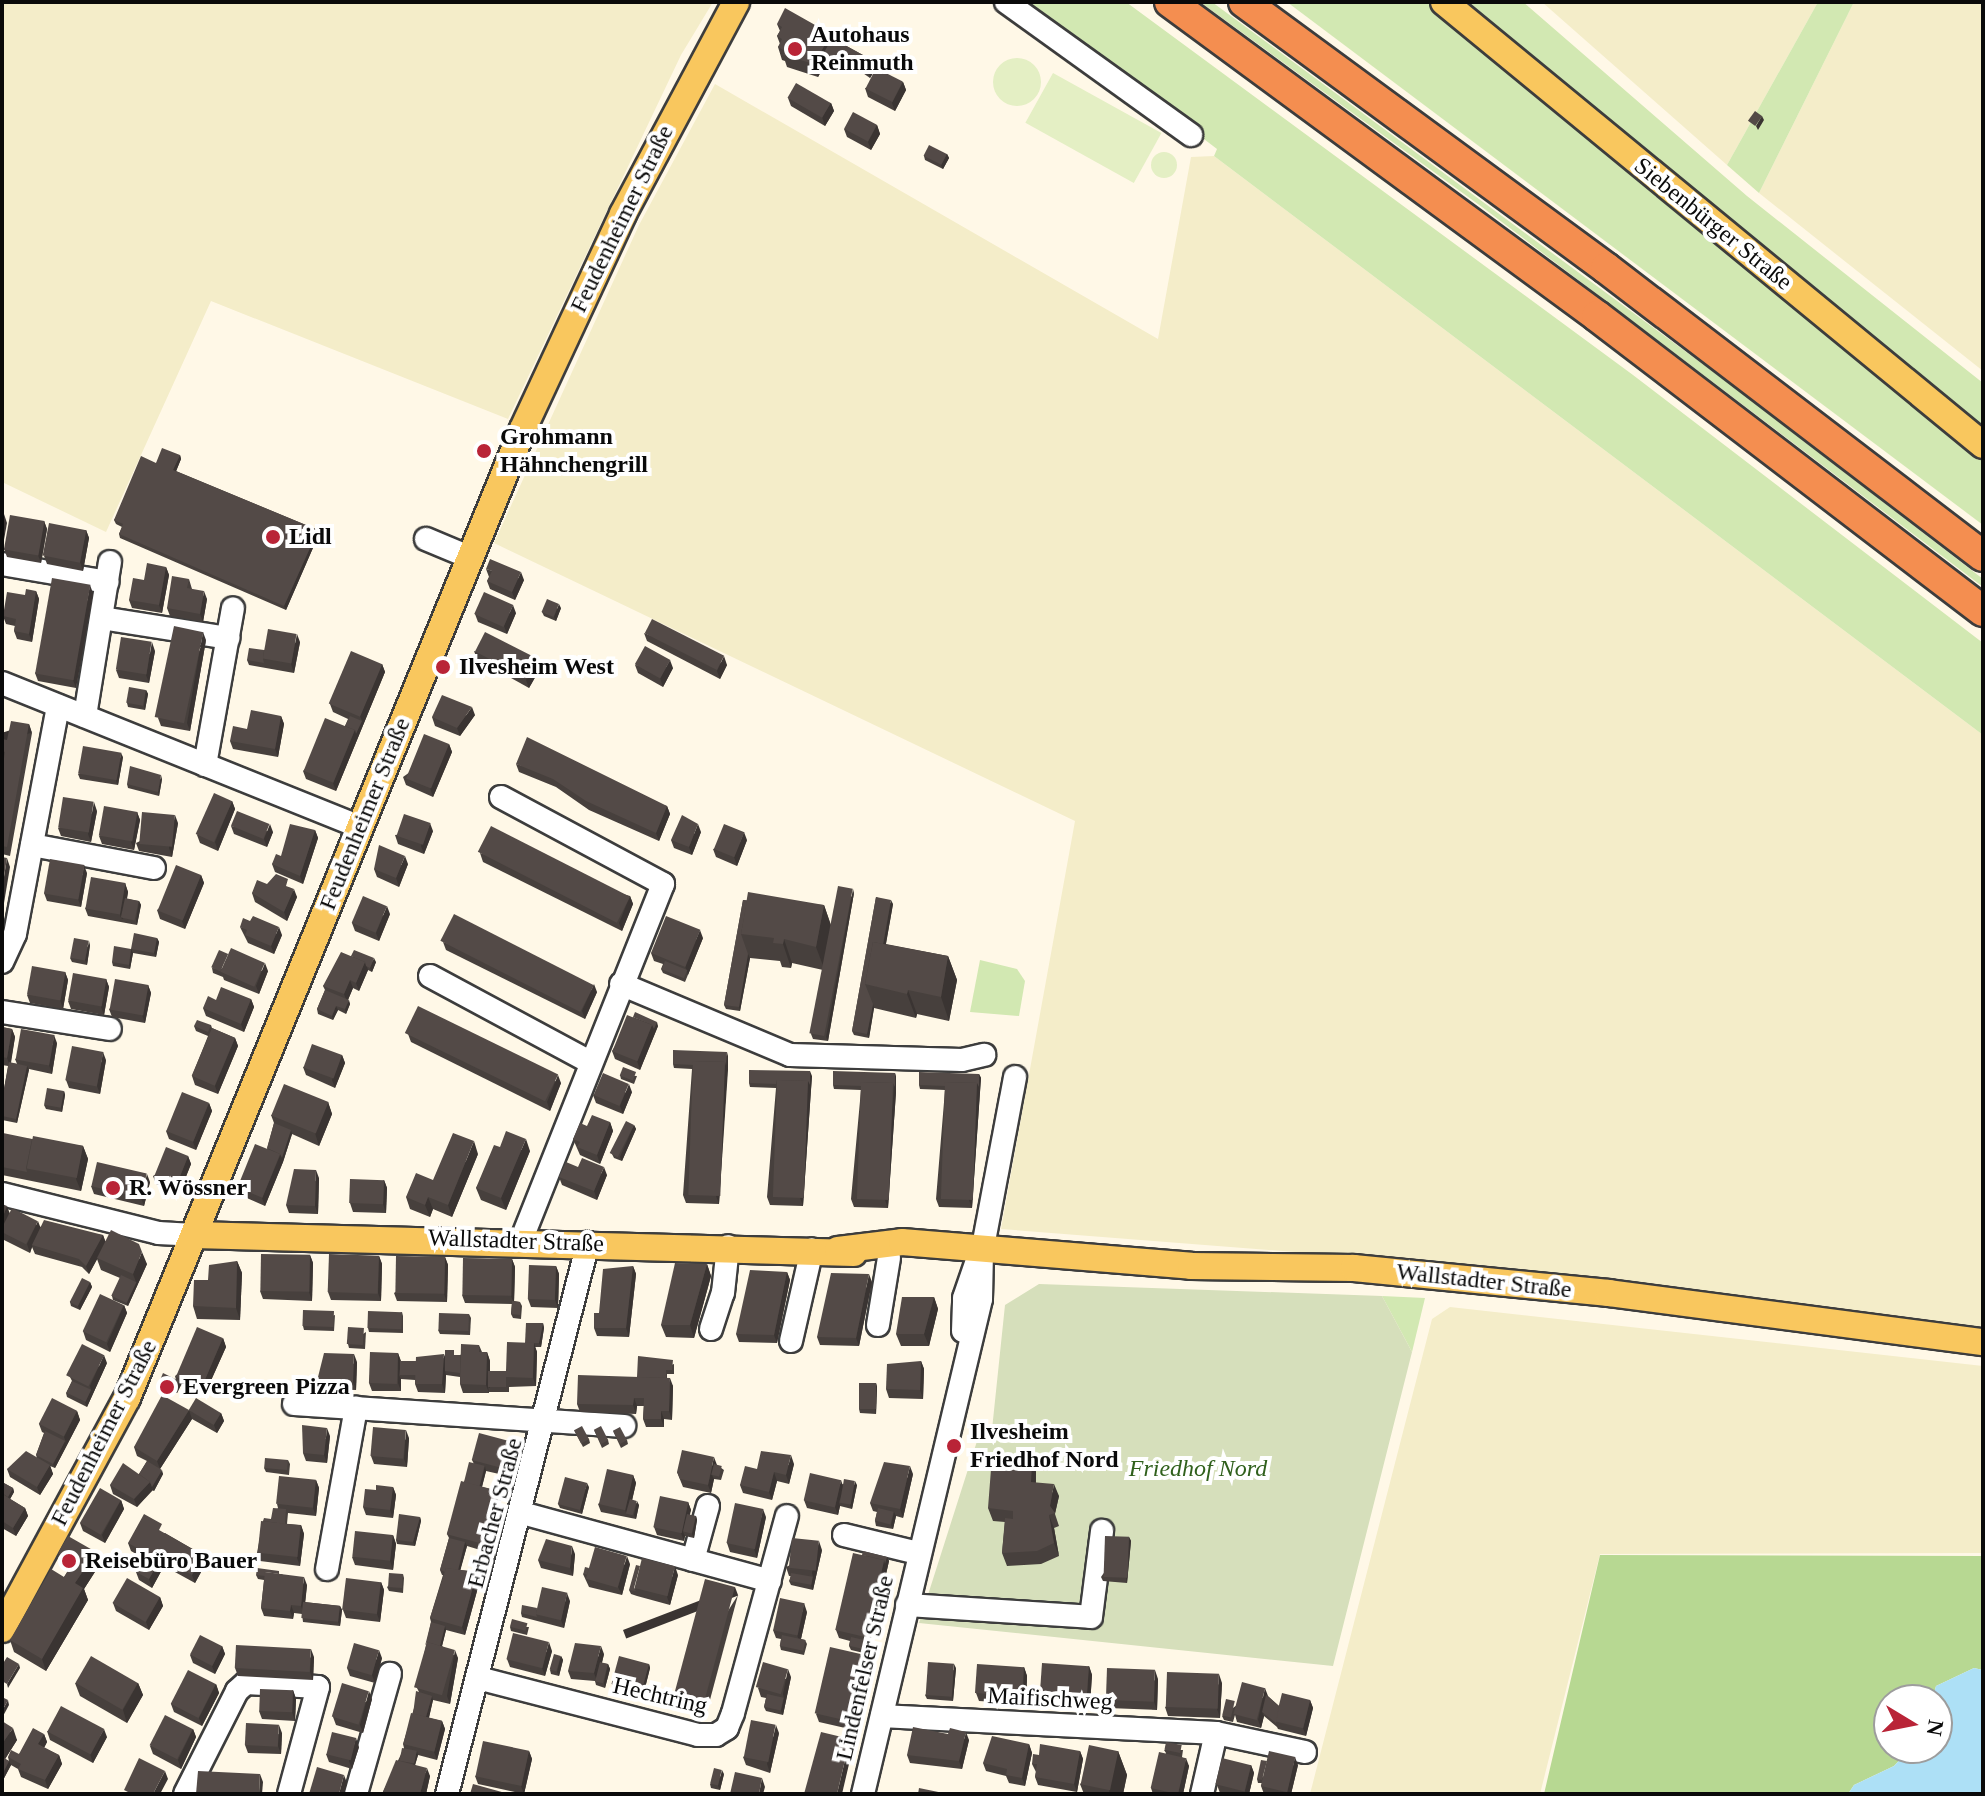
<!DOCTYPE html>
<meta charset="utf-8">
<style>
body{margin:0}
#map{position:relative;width:1985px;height:1796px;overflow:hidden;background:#fff8e7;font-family:"Times New Roman",serif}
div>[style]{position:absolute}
.farmland>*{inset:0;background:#f4edc9}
.green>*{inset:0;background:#d2e8b2}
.forest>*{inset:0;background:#b7d892}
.cemetery>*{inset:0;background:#d6dfbb}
.pitch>*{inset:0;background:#e4efc4;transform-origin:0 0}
.round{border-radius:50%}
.water>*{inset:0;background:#ade0f6}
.roads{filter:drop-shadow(2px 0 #3d3d3d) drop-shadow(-2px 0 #3d3d3d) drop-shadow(0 2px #3d3d3d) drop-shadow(0 -2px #3d3d3d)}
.minor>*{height:22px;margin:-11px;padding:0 11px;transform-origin:11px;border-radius:11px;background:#fff}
.major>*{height:26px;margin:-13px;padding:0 13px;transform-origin:13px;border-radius:13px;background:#f9c75e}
.highway>*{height:30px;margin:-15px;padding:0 15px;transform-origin:15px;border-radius:15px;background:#f48e50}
.wall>*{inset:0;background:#47403d}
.shaded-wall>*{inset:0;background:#3a3432;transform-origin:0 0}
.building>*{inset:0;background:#534a47;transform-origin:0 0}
.dots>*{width:22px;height:22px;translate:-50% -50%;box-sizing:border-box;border:4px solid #fff;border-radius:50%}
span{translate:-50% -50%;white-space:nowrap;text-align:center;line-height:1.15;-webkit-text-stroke:8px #fff;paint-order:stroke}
.poi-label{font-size:24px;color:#0a0a0a;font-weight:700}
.left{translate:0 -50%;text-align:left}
.street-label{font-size:24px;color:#0a0a0a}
.park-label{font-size:24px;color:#30601c;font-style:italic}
.frame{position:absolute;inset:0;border:4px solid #0a0a0a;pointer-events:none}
.north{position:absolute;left:1873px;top:1684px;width:80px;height:80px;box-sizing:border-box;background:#fff;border:2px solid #9d9d9d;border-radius:50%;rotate:100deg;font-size:22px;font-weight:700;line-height:32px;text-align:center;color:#0a0a0a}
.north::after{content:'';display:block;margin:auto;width:28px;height:36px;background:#b92437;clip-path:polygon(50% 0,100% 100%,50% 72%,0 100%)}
</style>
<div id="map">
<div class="farmland">
<div style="clip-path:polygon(2px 2px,713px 2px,681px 55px,508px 419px,211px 301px,106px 532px,2px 482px)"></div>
<div style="clip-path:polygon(1542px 2px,1818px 2px,1727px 165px)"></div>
<div style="clip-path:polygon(1854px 2px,1983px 2px,1983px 371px,1759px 193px)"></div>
<div style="clip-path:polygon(715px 84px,1158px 339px,1191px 157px,1214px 156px,1983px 735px,1983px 1330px,1462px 1265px,1001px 1229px,1075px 821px,494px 543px,639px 225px)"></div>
<div style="clip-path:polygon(1450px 1307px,1983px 1366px,1983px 1553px,1600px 1554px,1540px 1794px,1310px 1794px,1432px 1319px)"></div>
</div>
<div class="green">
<div style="clip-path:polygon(1012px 2px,1126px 2px,1633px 375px,1983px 643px,1983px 735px,1214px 156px,1217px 149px,1175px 117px)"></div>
<div style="clip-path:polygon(1200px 2px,1212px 2px,1731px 385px,1983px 579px,1983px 587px,1482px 207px)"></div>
<div style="clip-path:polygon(1287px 2px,1428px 2px,1983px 459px,1983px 525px)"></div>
<div style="clip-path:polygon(1460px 2px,1523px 2px,1747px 196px,1983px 383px,1983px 431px)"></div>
<div style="clip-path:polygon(1818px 2px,1854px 2px,1759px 193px,1727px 165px)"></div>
<div style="clip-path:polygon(980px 960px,1017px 969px,1025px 981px,1019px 1016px,970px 1012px)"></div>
<div style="clip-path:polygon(1382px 1296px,1425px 1298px,1412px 1352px)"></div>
</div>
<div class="forest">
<div style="clip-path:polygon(1600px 1555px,1983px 1556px,1983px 1670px,1974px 1668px,1936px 1686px,1932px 1700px,1889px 1700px,1889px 1748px,1911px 1748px,1894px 1766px,1854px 1785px,1848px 1794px,1544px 1794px)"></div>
</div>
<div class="cemetery">
<div style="clip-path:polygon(1039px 1284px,1382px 1296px,1412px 1352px,1333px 1666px,919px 1623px,978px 1438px,991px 1439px,1005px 1305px)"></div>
</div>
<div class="pitch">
<div class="round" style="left:993px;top:58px;width:48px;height:48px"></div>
<div style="left:1053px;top:73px;width:124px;height:57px;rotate:29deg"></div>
<div class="round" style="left:1151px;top:152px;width:26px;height:26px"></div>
</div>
<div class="water">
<div style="clip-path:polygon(1974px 1668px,1983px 1670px,1983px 1794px,1848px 1794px,1854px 1785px,1894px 1766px,1911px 1748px,1937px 1748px,1937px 1700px,1932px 1700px,1936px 1686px)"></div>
</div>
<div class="roads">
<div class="minor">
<div style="left:1006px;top:2px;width:228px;rotate:35.7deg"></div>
<div style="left:426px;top:539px;width:47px;rotate:22.7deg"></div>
<div style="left:2px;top:564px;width:107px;rotate:9.7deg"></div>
<div style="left:102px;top:618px;width:128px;rotate:9deg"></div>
<div style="left:2px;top:683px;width:386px;rotate:21.9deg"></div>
<div style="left:85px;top:716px;width:156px;rotate:-80.8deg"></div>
<div style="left:205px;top:765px;width:159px;rotate:-79.9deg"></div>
<div style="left:501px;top:797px;width:184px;rotate:28.2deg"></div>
<div style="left:663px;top:884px;width:384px;rotate:111.7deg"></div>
<div style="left:32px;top:845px;width:124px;rotate:10.7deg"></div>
<div style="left:2px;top:962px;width:31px;rotate:-65deg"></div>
<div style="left:15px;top:934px;width:232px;rotate:-79.3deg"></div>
<div style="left:430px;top:976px;width:182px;rotate:28.3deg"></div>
<div style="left:621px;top:984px;width:183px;rotate:22.8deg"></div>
<div style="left:790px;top:1055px;width:172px;rotate:1.7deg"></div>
<div style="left:962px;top:1060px;width:23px;rotate:-13deg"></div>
<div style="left:2px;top:1012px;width:109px;rotate:8.9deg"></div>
<div style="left:2px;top:1194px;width:161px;rotate:14deg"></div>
<div style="left:158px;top:1233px;width:36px;rotate:3deg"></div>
<div style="left:878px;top:1325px;width:68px;rotate:-80.7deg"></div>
<div style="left:711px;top:1329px;width:38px;rotate:-72deg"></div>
<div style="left:723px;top:1293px;width:47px;rotate:-83.9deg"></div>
<div style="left:963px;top:1331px;width:33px;rotate:-88deg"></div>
<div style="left:964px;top:1298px;width:36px;rotate:-71deg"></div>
<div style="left:791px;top:1341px;width:94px;rotate:-77.1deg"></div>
<div style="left:294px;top:1404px;width:331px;rotate:3.8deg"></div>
<div style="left:522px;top:1513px;width:257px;rotate:15.3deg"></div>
<div style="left:844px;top:1535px;width:76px;rotate:13.7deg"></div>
<div style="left:693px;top:1560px;width:56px;rotate:-74.5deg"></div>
<div style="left:327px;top:1569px;width:164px;rotate:-79.8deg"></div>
<div style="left:907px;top:1605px;width:184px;rotate:3.7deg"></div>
<div style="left:1091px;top:1617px;width:87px;rotate:-82.7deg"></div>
<div style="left:478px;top:1678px;width:227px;rotate:14.5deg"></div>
<div style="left:698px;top:1735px;width:18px"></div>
<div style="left:716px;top:1735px;width:13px;rotate:-32deg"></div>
<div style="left:727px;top:1728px;width:16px;rotate:-68deg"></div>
<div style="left:733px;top:1713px;width:204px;rotate:-74.7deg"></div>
<div style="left:882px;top:1716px;width:334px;rotate:2.9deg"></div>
<div style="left:1216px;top:1733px;width:63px;rotate:102.9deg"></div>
<div style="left:1216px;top:1733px;width:91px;rotate:12.1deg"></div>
<div style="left:185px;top:1794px;width:115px;rotate:-63.2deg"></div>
<div style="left:237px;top:1691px;width:12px;rotate:-42deg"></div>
<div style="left:246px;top:1683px;width:72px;rotate:3.2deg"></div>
<div style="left:318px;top:1687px;width:111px;rotate:105.2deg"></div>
<div style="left:356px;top:1794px;width:125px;rotate:-74.2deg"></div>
<div style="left:447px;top:1794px;width:569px;rotate:-75.65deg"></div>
<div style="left:863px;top:1794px;width:509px;rotate:-76.59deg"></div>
<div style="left:981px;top:1299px;width:47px;rotate:-88.8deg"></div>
<div style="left:982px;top:1252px;width:178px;rotate:-79.3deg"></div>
</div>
<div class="major">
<div style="left:1444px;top:2px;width:698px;rotate:39.42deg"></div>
<div style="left:194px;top:1235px;width:660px;rotate:1.56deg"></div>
<div style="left:838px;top:1250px;width:64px;rotate:-7.1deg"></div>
<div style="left:902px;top:1242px;width:290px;rotate:4.7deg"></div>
<div style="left:1191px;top:1266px;width:163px;rotate:0.7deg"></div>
<div style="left:1354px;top:1268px;width:256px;rotate:5.6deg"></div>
<div style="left:1609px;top:1293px;width:377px;rotate:7.5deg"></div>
<div style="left:2px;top:1629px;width:263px;rotate:-61.6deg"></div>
<div style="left:127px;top:1398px;width:1045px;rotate:-67.78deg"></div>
<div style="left:522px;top:431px;width:239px;rotate:-65deg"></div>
<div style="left:623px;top:214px;width:240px;rotate:-61.9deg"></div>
</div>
<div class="highway">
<div style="left:1170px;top:2px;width:530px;rotate:36.33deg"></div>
<div style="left:1597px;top:316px;width:486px;rotate:37.4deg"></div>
<div style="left:1244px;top:2px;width:449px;rotate:36.3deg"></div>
<div style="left:1606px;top:268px;width:474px;rotate:37.4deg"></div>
</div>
</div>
<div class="wall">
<div style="clip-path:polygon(777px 24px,831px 34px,832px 38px,872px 60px,876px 68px,870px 78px,847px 62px,824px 66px,818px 77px,787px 67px,785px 61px,782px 60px,778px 47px,780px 44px,777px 36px,780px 31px)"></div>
<div style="clip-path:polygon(903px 82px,906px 90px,895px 111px,868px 97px,865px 88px)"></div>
<div style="clip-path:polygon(788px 98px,831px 103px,834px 111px,825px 126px,791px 106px)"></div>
<div style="clip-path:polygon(877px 125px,880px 134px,871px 150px,847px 137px,844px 129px)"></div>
<div style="clip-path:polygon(947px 154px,949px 158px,943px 169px,925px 160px,924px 156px)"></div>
<div style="clip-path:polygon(180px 455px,181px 459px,176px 471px,318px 530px,319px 534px,286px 610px,120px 538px,119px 534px,122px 527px,116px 524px,114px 520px,156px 463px)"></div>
<div style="clip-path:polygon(44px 521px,47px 529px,41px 563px,7px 557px,4px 549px)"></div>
<div style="clip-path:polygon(86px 530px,89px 538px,83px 571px,47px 564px,44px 556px)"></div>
<div style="clip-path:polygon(166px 567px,169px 575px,162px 613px,132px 608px,129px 600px,144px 580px)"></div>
<div style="clip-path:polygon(486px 569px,524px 580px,515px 600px,490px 589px,487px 581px,489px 577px)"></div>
<div style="clip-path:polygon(189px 579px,192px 589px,207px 599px,203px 622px,170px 616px,167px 608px)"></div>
<div style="clip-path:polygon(36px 591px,39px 599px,32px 642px,17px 639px,14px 631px,15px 626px,6px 624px,3px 616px,25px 595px)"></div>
<div style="clip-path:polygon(93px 593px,76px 688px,38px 681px,35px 673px)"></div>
<div style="clip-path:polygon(561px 608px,556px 621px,544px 616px,542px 612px)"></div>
<div style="clip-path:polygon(516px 613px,507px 634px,478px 622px,475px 614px)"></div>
<div style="clip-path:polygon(644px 633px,727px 665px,720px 679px,647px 641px)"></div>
<div style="clip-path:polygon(206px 640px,190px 731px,161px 726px,158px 718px)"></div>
<div style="clip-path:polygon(300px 642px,294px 673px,249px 665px,247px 660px,264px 650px)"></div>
<div style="clip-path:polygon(155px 651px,149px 683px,119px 678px,116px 670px)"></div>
<div style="clip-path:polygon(474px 651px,541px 667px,529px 688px,477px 659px)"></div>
<div style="clip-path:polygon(382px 664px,385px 672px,336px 791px,306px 779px,303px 771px,345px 726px,348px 719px,333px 712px,330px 704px)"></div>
<div style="clip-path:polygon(635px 665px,673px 668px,663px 687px,638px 673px)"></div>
<div style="clip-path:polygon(146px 690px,148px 694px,145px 710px,128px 707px,127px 703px)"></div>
<div style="clip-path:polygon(475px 715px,460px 736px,435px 726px,432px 717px)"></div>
<div style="clip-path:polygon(281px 716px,284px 724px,278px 757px,233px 749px,230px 741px,247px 729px)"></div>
<div style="clip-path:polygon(29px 724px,32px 733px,10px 856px,2px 854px,2px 770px,4px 759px,2px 759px,2px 739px,7px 740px)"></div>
<div style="clip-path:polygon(449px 744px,452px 752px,433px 797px,406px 785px,403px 777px)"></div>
<div style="clip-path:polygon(123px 757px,118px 785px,80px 779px,78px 774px)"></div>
<div style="clip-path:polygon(516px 764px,667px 806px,670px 814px,659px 841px,589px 810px,556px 787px,519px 772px)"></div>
<div style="clip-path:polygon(162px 779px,159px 796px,128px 788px,127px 784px)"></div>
<div style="clip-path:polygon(232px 801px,235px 809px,218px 851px,200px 843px,197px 835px)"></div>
<div style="clip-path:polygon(97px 811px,91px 842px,61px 836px,58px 828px)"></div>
<div style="clip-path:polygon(137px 812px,140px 820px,134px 850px,102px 844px,99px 836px)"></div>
<div style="clip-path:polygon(178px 823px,172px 857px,139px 851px,136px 843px)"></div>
<div style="clip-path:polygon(231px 826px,273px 832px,267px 847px,234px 834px)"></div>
<div style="clip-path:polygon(315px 830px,318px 838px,303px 884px,275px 872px,272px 864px)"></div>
<div style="clip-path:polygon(433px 831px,424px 854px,398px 844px,395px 835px)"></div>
<div style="clip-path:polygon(701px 832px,692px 855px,674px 848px,671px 840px)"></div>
<div style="clip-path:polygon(747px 840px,737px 866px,716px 857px,713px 849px)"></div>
<div style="clip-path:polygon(480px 853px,630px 896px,633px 904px,622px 931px,483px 862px)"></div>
<div style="clip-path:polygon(408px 864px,399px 887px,377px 877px,374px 869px)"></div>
<div style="clip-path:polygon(87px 873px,81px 907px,47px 901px,44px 893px)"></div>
<div style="clip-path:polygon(201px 875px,204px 883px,185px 929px,160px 919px,157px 910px)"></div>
<div style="clip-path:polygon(125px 883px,128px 892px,127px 899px,139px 901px,141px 905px,137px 925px,88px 916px,85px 908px)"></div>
<div style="clip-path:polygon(267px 884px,291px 888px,297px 897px,287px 921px,255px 902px,252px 893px)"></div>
<div style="clip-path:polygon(854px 893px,828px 1041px,813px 1039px,811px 1034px,823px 970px,792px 963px,791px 968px,782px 967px,780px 961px,750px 958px,740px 1011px,726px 1009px,724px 1005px,743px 900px,824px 905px,831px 925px)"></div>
<div style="clip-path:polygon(876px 897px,893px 904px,886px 944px,948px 956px,957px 980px,949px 1021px,917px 1014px,916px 1018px,874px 1008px,869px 1038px,854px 1035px,852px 1031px)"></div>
<div style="clip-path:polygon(390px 914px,379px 941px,355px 931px,352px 923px)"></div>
<div style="clip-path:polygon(240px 927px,282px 935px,274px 954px,248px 943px)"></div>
<div style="clip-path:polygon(157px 938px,159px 942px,156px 957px,133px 953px,130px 969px,113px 966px,112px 962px,131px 949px)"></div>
<div style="clip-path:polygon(703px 938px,685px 982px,663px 973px,661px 969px,663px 964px,654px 961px,651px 953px)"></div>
<div style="clip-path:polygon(443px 942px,597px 992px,585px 1019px,446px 950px)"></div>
<div style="clip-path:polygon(90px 945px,87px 965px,72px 962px,70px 958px)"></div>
<div style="clip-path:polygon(351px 956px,376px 962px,372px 972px,368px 970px,359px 991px,353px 988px,348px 1000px,350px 1004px,346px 1014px,338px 1010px,333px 1020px,318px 1014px,317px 1009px,325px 990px,323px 986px)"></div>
<div style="clip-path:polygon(212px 968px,268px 971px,259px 994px,224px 980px,223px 977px,213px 973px)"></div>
<div style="clip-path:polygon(65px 972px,68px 980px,63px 1009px,30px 1003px,27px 995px)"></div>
<div style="clip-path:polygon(106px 979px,109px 987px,104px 1015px,71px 1009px,68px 1001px)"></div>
<div style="clip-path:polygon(148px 985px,151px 993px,145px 1023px,112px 1017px,109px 1009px)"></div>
<div style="clip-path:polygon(251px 999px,254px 1007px,244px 1032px,206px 1016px,203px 1008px)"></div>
<div style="clip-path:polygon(633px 1017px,658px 1026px,640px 1070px,615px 1059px,612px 1051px)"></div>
<div style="clip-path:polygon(211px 1025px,212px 1028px,235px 1038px,238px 1046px,218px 1094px,195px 1085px,192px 1076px,208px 1036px,196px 1031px,194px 1026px)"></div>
<div style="clip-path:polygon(2px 1027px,12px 1029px,15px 1037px,11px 1063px,17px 1064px,15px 1059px,57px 1043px,52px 1074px,29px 1069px,17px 1123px,2px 1120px,2px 1100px,8px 1066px,2px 1065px)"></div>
<div style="clip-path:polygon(408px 1034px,561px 1083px,550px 1111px,411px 1042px)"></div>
<div style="clip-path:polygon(342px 1055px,345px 1063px,335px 1088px,306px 1075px,303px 1067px)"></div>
<div style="clip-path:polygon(728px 1056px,719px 1204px,686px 1203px,683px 1195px,692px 1069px,674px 1068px,673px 1064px)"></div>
<div style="clip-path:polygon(106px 1060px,100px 1094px,69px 1088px,66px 1080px)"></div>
<div style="clip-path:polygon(895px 1073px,896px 1077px,896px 1092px,888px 1208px,854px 1207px,851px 1199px,861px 1090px,834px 1089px,833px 1085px)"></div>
<div style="clip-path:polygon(979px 1074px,981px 1078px,980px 1091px,972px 1208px,939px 1207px,936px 1199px,945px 1090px,920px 1089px,919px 1085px)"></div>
<div style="clip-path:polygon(620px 1075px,637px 1076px,634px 1084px,621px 1079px)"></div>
<div style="clip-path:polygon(812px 1076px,803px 1206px,770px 1205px,767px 1197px,776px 1088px,750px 1087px,749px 1083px)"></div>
<div style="clip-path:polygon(64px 1091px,65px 1095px,62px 1112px,46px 1109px,44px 1105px)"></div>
<div style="clip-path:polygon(632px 1092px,623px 1114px,596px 1103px,593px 1095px)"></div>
<div style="clip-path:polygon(328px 1102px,332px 1114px,319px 1146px,292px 1134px,283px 1162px,265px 1206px,240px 1195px,237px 1187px,267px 1149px,274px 1123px,271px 1115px)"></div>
<div style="clip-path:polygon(209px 1103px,212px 1111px,196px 1150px,169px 1139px,166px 1131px)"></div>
<div style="clip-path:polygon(610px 1122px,613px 1131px,600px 1164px,580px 1155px,573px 1139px,587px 1126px)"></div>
<div style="clip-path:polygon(634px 1125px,636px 1129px,622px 1161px,614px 1158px,612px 1154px)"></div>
<div style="clip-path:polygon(2px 1137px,32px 1139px,83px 1146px,88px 1159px,81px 1191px,2px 1175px)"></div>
<div style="clip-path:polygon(500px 1147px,530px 1151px,506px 1210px,481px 1200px,476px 1188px)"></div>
<div style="clip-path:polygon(478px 1154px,452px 1217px,433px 1209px,430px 1217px,410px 1209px,406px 1197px)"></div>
<div style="clip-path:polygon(188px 1156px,191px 1164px,179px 1194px,156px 1184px,153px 1176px)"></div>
<div style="clip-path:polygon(578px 1167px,607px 1175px,597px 1200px,562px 1185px,559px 1177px)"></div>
<div style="clip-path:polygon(319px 1178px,318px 1214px,289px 1213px,286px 1205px)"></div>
<div style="clip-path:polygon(384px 1180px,387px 1188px,386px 1213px,353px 1212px,350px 1203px)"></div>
<div style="clip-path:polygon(150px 1182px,144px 1206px,94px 1194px,91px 1186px)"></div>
<div style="clip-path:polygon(2px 1204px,10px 1214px,41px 1227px,103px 1235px,105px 1241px,147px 1264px,128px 1306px,113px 1300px,112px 1296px,120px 1278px,101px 1270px,97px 1259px,89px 1274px,82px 1267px,35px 1254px,32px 1247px,30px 1253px,4px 1240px,2px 1236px)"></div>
<div style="clip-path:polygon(310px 1255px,313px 1263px,312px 1301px,263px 1299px,260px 1291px)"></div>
<div style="clip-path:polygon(379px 1256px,382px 1264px,381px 1301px,331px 1300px,328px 1292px)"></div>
<div style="clip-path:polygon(445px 1257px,448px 1265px,447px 1302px,397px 1301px,394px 1293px)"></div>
<div style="clip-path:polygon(512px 1259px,515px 1267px,514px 1301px,520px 1302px,522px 1306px,521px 1319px,513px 1318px,511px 1314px,512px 1304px,465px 1303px,462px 1295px)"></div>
<div style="clip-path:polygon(237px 1261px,242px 1273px,240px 1320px,197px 1319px,193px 1306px,208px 1280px)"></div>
<div style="clip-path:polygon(707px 1264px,711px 1276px,694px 1338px,666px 1337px,661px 1325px)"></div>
<div style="clip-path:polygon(556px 1266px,559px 1274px,558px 1308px,531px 1307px,528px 1299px)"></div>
<div style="clip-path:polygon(633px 1266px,636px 1274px,629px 1337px,597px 1336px,594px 1328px,599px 1313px)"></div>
<div style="clip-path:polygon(787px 1272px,790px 1280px,777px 1343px,739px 1342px,736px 1334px)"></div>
<div style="clip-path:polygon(90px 1282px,92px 1287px,80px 1310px,71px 1306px,70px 1302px)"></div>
<div style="clip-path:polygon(872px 1282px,859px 1346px,820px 1345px,817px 1337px)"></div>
<div style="clip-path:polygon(934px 1297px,938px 1309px,929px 1346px,901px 1346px,896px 1334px)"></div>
<div style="clip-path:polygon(124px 1305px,127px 1313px,110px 1352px,86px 1340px,83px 1331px)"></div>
<div style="clip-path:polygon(402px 1312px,403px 1316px,403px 1333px,369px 1332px,368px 1328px)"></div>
<div style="clip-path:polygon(469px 1314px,471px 1318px,470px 1335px,440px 1334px,438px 1330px)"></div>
<div style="clip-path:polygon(335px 1315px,334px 1331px,304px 1330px,303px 1326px)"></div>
<div style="clip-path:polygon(543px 1323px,544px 1328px,541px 1347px,535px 1347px,537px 1352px,536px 1386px,509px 1387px,509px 1392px,489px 1392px,489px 1393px,463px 1393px,460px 1384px,460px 1377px,446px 1375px,445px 1393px,418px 1392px,415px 1384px,415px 1380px,401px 1379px,401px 1391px,372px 1391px,369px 1383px,398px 1353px,401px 1361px,416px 1361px,445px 1358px,455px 1355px,460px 1355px,479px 1345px,482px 1352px,487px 1352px,490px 1361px,490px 1371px,506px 1371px,525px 1344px)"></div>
<div style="clip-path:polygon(366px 1332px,365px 1349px,349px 1348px,348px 1344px)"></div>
<div style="clip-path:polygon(223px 1338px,226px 1347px,204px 1396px,181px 1385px,177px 1393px,159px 1389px,158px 1385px,176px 1380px,175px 1376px)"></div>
<div style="clip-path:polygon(921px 1361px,924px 1369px,923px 1399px,889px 1398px,886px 1389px)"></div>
<div style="clip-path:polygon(357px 1362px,356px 1390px,320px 1389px,317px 1381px)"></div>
<div style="clip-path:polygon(107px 1363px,87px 1407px,67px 1397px,66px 1393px,72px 1381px,70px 1377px)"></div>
<div style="clip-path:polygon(674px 1364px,674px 1374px,667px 1374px,667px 1378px,673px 1386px,672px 1420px,664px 1419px,664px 1427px,646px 1427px,643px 1419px,644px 1406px,637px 1406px,636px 1414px,580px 1412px,577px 1404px,637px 1377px)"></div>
<div style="clip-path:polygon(876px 1383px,877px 1387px,876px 1414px,860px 1413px,859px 1409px)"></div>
<div style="clip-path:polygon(189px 1410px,221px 1413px,224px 1421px,217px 1433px,192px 1419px,160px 1469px,163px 1474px,154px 1491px,152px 1490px,137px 1507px,113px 1494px,110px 1485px,139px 1474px,147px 1461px,137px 1456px,134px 1447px)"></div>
<div style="clip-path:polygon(77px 1411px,80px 1420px,55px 1468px,50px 1466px,53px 1474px,40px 1495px,10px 1477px,7px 1469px,37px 1458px,36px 1455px,44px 1433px,42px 1432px,39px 1424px)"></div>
<div style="clip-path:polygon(574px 1430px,589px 1439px,590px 1443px,583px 1447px)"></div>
<div style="clip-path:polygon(594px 1430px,608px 1440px,609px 1444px,602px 1448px)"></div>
<div style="clip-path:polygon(613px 1431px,627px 1440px,628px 1444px,621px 1448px)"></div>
<div style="clip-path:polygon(330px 1436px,327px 1463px,306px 1461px,303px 1453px)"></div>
<div style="clip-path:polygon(409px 1438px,407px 1467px,374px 1464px,371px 1456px)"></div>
<div style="clip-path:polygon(515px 1450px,508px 1476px,486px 1471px,482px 1487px,498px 1491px,501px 1499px,487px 1552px,467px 1546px,460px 1570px,477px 1572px,480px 1580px,465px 1635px,446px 1630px,442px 1646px,458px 1658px,450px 1704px,433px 1700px,429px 1718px,442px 1721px,445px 1729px,437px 1760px,418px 1755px,415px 1765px,430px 1776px,426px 1794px,382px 1794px,404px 1748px,403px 1744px,419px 1692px,417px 1688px,431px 1622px,430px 1618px,443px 1575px,442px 1575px,440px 1570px,449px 1538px,447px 1534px,464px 1482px,474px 1464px,472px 1460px)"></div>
<div style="clip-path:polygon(1032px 1459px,1036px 1472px,1036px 1483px,1059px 1496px,1055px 1514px,1059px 1526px,1054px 1528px,1059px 1556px,1041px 1564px,1007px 1566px,1002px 1553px,1005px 1522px,993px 1521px,988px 1508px)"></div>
<div style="clip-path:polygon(288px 1460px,290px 1464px,289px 1475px,266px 1472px,264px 1468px)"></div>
<div style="clip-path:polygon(794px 1464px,789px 1484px,777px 1481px,772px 1500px,743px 1493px,740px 1485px,757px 1469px)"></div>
<div style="clip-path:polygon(717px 1465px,724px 1470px,721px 1480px,714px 1479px,711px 1493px,683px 1487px,677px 1472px)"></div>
<div style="clip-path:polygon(913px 1474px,903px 1518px,896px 1516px,893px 1529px,876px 1526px,875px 1521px,877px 1512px,873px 1511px,870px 1503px)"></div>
<div style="clip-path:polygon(633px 1475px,636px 1483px,632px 1500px,639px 1505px,636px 1519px,601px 1512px,598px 1504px)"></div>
<div style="clip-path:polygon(316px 1480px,319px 1488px,316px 1516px,288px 1513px,287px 1524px,301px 1525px,304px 1534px,300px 1566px,260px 1561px,257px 1553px,263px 1521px,271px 1519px,278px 1508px,277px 1504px)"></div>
<div style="clip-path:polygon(2px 1482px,13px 1488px,14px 1492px,10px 1499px,25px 1508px,28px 1516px,16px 1536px,2px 1528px)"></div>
<div style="clip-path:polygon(843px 1484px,857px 1485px,852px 1509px,840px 1506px,838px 1515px,807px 1508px,804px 1500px)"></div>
<div style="clip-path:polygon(393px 1487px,396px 1495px,393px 1518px,366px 1515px,363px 1507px,376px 1490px)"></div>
<div style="clip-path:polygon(589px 1487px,582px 1514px,560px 1508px,558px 1504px)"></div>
<div style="clip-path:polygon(121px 1500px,124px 1509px,105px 1543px,83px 1531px,80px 1523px)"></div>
<div style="clip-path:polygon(688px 1502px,691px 1510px,689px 1515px,696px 1516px,697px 1520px,694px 1538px,685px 1536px,684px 1541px,657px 1535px,654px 1527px)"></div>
<div style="clip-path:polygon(420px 1517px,421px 1521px,415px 1546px,397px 1544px,396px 1540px)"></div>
<div style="clip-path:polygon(766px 1517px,757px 1558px,730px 1552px,727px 1543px)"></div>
<div style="clip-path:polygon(165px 1533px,203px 1555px,206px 1563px,195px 1583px,164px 1566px,152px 1588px,139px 1580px,136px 1572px,143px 1558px,131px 1551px,128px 1543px)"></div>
<div style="clip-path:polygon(393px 1535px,396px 1544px,393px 1570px,355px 1565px,352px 1557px)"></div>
<div style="clip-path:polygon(1129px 1537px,1131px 1541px,1127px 1583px,1103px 1581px,1101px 1577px)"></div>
<div style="clip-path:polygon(822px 1550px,813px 1590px,791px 1585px,789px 1581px,791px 1576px,789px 1576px,786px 1567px)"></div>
<div style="clip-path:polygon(96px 1552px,100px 1564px,84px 1589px,88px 1600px,46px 1671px,14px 1652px,10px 1640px,64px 1577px,69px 1570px,62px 1566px,58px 1553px)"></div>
<div style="clip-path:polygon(575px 1554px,573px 1576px,541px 1568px,538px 1560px)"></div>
<div style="clip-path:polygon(862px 1555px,887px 1557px,889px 1561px,868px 1654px,851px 1650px,849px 1646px,850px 1641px,839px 1638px,836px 1630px)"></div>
<div style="clip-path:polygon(630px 1564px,622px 1595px,589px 1587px,583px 1574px,589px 1568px)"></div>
<div style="clip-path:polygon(281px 1574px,307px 1585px,305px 1602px,340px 1606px,342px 1610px,340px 1626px,303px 1622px,302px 1614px,294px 1613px,293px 1619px,264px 1616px,261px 1608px,264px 1580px,258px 1579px,256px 1575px)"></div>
<div style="clip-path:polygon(403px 1574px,404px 1578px,403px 1593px,389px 1591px,387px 1587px)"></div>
<div style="clip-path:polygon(678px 1575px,670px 1605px,637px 1596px,631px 1594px,629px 1590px)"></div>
<div style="clip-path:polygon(381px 1582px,384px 1590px,380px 1622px,346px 1618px,343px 1610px)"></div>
<div style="clip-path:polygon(738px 1595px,707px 1711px,678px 1704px,675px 1695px)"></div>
<div style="clip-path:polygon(160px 1597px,163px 1606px,149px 1630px,116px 1611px,113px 1603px)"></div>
<div style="clip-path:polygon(570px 1601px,564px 1628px,522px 1617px,521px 1613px)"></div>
<div style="clip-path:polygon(807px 1612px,801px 1639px,805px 1640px,807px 1644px,804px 1655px,781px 1650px,780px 1646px,781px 1639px,776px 1638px,773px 1630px)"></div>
<div style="clip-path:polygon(510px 1627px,529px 1627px,527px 1635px,511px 1631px)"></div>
<div style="clip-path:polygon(222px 1646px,225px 1654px,215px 1674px,193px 1663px,190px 1655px)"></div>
<div style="clip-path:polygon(552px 1651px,545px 1676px,510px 1667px,507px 1659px)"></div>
<div style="clip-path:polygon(604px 1654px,602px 1663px,608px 1664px,610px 1669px,605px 1688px,596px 1685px,595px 1681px,571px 1679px,568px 1671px)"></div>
<div style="clip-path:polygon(561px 1656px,563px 1660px,559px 1676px,551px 1674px,550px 1670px)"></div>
<div style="clip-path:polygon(314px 1657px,313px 1680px,238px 1676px,235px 1668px)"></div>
<div style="clip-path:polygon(382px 1658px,375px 1683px,350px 1676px,347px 1668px)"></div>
<div style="clip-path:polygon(869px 1663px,854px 1730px,819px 1722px,816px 1714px)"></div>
<div style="clip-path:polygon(649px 1664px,650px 1668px,643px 1696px,614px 1689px,612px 1684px)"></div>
<div style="clip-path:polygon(1089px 1666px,1092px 1675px,1090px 1704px,1043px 1700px,1040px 1692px)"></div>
<div style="clip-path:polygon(1024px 1667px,1027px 1676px,1026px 1704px,979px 1701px,976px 1693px)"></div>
<div style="clip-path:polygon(956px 1668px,953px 1701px,927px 1699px,925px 1695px)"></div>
<div style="clip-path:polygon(791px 1677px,783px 1715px,766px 1711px,764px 1707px,766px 1698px,761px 1697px,758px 1688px)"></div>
<div style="clip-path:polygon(1158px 1679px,1157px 1710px,1108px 1708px,1105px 1700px)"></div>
<div style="clip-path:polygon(75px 1683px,138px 1683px,143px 1695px,127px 1723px,80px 1696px)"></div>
<div style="clip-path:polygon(1222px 1683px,1220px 1718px,1168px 1716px,1165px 1707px)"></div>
<div style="clip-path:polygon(216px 1684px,219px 1693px,202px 1726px,174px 1712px,171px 1704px)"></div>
<div style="clip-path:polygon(293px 1690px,296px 1699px,295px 1721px,262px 1719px,259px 1711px)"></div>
<div style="clip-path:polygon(1268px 1696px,1279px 1706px,1310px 1700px,1313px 1708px,1306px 1736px,1278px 1729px,1277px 1727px,1264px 1716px,1261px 1728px,1237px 1722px,1235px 1715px,1233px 1722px,1224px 1720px,1222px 1716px,1237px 1705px)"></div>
<div style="clip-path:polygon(372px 1699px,363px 1733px,336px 1725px,333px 1717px)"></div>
<div style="clip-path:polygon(2px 1721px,17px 1740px,5px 1759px,9px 1761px,8px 1757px,19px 1754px,44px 1734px,47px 1742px,44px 1748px,59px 1755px,62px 1764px,48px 1789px,21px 1777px,18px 1769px,11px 1765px,2px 1782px)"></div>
<div style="clip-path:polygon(193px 1729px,196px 1737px,181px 1769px,153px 1754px,150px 1746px)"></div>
<div style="clip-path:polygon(47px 1731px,107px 1737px,93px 1763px,50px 1740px)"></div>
<div style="clip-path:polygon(282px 1733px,281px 1754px,248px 1753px,245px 1745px)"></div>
<div style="clip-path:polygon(779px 1733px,770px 1773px,746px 1765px,743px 1757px)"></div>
<div style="clip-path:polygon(948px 1734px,969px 1740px,962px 1769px,910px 1763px,907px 1755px)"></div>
<div style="clip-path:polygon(1029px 1744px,1032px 1753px,1025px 1786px,1009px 1783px,1006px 1776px,986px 1771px,983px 1763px)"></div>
<div style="clip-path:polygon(359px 1747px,352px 1769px,329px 1762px,326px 1754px)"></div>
<div style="clip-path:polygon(1164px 1750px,1183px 1750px,1182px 1757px,1189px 1766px,1183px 1794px,1153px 1794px,1151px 1788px,1166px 1753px)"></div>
<div style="clip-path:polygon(529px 1751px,532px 1759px,524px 1794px,478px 1784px,475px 1776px)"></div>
<div style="clip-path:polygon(1080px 1751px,1083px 1759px,1077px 1792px,1038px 1785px,1035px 1777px,1036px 1772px,1032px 1764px,1039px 1755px)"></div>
<div style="clip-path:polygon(1118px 1751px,1127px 1775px,1123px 1794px,1084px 1794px,1080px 1784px)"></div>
<div style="clip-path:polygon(1251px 1765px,1254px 1773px,1249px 1794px,1220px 1793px,1217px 1785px)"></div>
<div style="clip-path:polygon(1298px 1765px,1291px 1794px,1264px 1794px,1261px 1786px,1262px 1783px,1258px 1783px,1257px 1779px)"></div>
<div style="clip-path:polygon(724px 1774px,720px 1790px,711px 1788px,710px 1784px)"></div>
</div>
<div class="shaded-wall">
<div style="clip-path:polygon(831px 34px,835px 46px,821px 58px,824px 66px,818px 77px,814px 64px)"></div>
<div style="clip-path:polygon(872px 60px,876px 68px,870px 78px,867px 70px)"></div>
<div style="clip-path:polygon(903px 82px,906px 90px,895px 111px,892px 103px)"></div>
<div style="clip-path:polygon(831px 103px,834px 111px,825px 126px,822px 117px)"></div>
<div style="clip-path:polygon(1762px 116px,1764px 120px,1758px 130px,1756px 126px)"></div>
<div style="clip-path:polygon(877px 125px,880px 134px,871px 150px,868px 142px)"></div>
<div style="clip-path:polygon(947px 154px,949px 158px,943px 169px,941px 165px)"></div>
<div style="clip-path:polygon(180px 455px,181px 459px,175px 474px,173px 470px)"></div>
<div style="clip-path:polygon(4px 514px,7px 523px,2px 551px,2px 526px)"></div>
<div style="clip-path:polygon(44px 521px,47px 529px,41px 563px,38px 555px)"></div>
<div style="clip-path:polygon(86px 530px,89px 538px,83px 571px,80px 562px)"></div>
<div style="clip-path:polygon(318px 530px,319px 534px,286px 610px,284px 606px)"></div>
<div style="clip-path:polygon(166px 567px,169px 575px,162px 613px,159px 605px)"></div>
<div style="clip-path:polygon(521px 572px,524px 580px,515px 600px,512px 592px)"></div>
<div style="clip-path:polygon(90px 585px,93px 593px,76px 688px,73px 680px)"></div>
<div style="clip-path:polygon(36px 591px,39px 599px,32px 642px,29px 634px)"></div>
<div style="clip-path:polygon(204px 591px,207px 599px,203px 622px,200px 614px)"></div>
<div style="clip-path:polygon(559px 604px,561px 608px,556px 621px,554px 617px)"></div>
<div style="clip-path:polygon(513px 605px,516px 613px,507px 634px,504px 626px)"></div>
<div style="clip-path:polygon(203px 632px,206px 640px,190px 731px,187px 723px)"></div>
<div style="clip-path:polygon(297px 634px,300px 642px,294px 673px,291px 664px)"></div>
<div style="clip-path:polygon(152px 642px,155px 651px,149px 683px,146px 675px)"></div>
<div style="clip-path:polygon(724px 656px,727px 665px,720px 679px,717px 671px)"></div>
<div style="clip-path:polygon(538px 659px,541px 667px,529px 688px,526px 680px)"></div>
<div style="clip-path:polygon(670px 660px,673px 668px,663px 687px,660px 678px)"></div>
<div style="clip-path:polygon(382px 664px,385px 672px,336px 791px,333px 783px,355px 730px,362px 721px,360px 716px)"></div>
<div style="clip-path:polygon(146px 690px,148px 694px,145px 710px,144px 706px)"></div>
<div style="clip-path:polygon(472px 707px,475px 715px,460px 736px,457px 728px)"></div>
<div style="clip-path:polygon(281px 716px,284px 724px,278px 757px,275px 749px)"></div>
<div style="left:29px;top:724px;width:9px;height:125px;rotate:72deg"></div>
<div style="clip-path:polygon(449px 744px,452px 752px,433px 797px,430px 788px)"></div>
<div style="clip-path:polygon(121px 753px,123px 757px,118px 785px,116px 781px)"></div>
<div style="clip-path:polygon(161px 775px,162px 779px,159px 796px,158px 792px)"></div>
<div style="clip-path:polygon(232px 801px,235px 809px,218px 851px,215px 842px)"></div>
<div style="clip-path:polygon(94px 802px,97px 811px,91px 842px,88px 834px)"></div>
<div style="clip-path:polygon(667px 806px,670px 814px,659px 841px,656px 833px)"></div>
<div style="clip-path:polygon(137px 812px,140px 820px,134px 850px,131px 842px)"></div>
<div style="clip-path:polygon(175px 815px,178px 823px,172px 857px,169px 848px)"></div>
<div style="clip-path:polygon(430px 823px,433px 831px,424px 854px,421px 846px)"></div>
<div style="clip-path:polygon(270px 824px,273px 832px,267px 847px,264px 839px)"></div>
<div style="clip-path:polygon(698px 824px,701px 832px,692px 855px,689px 847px)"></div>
<div style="clip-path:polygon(315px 830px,318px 838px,303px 884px,300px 876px)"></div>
<div style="clip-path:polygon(744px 832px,747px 840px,737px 866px,734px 857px)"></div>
<div style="clip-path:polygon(405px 856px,408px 864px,399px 887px,396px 878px)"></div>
<div style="clip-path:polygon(7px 858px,10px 867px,2px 915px,2px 889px)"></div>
<div style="clip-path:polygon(84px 865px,87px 873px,81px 907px,78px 899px)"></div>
<div style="clip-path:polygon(201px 875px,204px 883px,185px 929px,182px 921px)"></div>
<div style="clip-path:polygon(125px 883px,128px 892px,123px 919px,121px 918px,120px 914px)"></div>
<div style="clip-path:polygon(294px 889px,297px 897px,287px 921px,284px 912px)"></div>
<div style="clip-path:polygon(853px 889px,854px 893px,828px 1041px,826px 1037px)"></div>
<div style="clip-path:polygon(630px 896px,633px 904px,622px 931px,619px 923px)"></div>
<div style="clip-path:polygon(891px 900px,893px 904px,878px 987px,876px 986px)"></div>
<div style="clip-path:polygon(139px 901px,141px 905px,137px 925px,136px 921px)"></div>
<div style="clip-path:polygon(824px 905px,832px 929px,825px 971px,816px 947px)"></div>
<div style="clip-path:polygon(387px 906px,390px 914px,379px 941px,376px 933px)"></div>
<div style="clip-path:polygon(279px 927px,282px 935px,274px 954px,271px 946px)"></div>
<div style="clip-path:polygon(700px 930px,703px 938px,688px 975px,685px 966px)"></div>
<div style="clip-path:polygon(157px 938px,159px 942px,156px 957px,154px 953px)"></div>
<div style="clip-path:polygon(784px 939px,792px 963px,791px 968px,783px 944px)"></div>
<div style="clip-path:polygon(89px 941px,90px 945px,87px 965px,85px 960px)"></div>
<div style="clip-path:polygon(131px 949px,133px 953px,130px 969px,129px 965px)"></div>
<div style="clip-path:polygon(748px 954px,750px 958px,740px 1011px,739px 1007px)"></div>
<div style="clip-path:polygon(948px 956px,957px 980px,949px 1021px,941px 997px)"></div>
<div style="clip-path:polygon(374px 958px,376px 962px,372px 972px,370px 968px)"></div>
<div style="clip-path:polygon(365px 962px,368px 970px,359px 991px,356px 983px)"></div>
<div style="clip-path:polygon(265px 963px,268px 971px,259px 994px,256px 986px)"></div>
<div style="clip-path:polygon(65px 972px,68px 980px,63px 1009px,60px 1000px)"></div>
<div style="clip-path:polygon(106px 979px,109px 987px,104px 1015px,101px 1007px)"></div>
<div style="clip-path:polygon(350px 980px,353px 988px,347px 1002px,344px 994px)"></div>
<div style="clip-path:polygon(594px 984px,597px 992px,585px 1019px,582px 1011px)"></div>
<div style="clip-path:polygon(148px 985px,151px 993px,145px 1023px,142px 1015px)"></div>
<div style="clip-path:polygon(908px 990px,917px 1014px,916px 1018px,907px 994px)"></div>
<div style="clip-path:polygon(251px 999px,254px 1007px,244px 1032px,241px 1024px)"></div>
<div style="clip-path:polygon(349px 1000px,350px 1004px,346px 1014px,345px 1009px)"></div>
<div style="clip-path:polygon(873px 1004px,874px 1008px,869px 1038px,867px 1034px)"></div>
<div style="clip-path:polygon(336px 1006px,338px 1010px,333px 1020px,332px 1016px)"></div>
<div style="clip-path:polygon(657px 1022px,658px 1026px,640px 1070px,637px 1061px,652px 1025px)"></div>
<div style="clip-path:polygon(12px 1029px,15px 1037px,10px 1066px,7px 1058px)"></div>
<div style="clip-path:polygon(54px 1035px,57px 1043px,52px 1074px,49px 1065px)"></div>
<div style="clip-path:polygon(235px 1038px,238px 1046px,218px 1094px,215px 1086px)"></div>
<div style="clip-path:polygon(103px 1052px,106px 1060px,100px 1094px,97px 1086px)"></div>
<div style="clip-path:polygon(727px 1052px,728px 1056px,728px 1070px,719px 1204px,716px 1196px,725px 1062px)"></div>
<div style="clip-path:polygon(342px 1055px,345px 1063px,335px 1088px,332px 1080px)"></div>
<div style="clip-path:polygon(27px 1066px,29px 1070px,17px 1123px,16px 1119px)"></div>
<div style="clip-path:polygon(810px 1071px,812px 1076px,811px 1089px,803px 1206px,800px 1198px,808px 1081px)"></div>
<div style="clip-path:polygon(895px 1073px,896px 1077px,896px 1092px,888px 1208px,885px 1200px)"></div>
<div style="clip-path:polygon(979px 1074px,981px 1078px,972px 1208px,969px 1200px,977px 1083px)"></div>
<div style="clip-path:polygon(558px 1075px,561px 1083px,550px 1111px,547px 1102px)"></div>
<div style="clip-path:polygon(629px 1084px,632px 1092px,623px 1114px,620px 1106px)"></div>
<div style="clip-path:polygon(64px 1091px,65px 1095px,62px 1112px,61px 1108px)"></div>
<div style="clip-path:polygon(328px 1102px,332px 1114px,319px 1146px,315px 1133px)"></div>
<div style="clip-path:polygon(209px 1103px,212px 1111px,196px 1150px,193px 1142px)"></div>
<div style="clip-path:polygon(610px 1122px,613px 1131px,600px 1164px,597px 1155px)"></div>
<div style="clip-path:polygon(634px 1125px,636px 1129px,622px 1161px,620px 1157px)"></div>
<div style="clip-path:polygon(291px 1130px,292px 1134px,283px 1162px,265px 1206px,262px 1198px)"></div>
<div style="clip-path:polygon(526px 1139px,530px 1151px,506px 1210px,501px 1198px)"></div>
<div style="clip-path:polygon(474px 1141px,478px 1154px,452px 1217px,448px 1205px)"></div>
<div style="clip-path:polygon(83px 1146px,88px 1159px,81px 1191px,76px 1179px)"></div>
<div style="clip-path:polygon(188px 1156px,191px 1164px,179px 1194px,176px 1186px)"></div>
<div style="clip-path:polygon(604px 1167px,607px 1175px,597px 1200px,594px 1191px)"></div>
<div style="clip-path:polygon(316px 1170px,319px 1178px,318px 1214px,315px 1206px)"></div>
<div style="clip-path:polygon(147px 1174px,150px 1182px,144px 1206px,141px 1198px)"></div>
<div style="clip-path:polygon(384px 1180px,387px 1188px,386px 1213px,383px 1204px)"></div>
<div style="clip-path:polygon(428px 1197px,433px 1209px,430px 1217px,425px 1205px)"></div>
<div style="clip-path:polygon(7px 1206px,10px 1214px,2px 1232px,2px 1219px)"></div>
<div style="clip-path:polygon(38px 1221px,41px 1229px,32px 1245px,32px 1247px,30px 1253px,27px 1244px)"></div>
<div style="clip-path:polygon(103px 1235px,106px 1243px,89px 1274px,86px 1266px)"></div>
<div style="clip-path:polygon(142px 1252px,147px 1264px,128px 1306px,126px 1302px,136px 1282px,133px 1274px)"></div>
<div style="clip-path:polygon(310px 1255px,313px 1263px,312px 1301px,309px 1292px)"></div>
<div style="clip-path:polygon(379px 1256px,382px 1264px,381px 1301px,378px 1293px)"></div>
<div style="clip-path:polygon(445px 1257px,448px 1265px,447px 1302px,444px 1294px)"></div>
<div style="clip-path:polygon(512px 1259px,515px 1267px,514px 1304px,511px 1296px)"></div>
<div style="clip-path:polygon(237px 1261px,242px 1273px,240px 1320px,236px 1308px)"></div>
<div style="clip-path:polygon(707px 1264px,711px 1276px,694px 1338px,690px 1325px)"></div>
<div style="clip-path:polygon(556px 1266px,559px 1274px,558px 1308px,555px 1300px)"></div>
<div style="clip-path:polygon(633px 1266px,636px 1274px,629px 1337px,626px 1328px)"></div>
<div style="clip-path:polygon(787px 1272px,790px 1280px,777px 1343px,774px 1335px)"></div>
<div style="clip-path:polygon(869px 1274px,872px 1282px,859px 1346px,856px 1338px)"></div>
<div style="clip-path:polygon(90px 1282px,92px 1287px,80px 1310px,78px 1306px)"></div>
<div style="clip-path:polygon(934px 1297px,938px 1309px,929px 1346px,924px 1334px)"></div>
<div style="clip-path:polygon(124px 1305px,127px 1313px,110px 1352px,107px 1344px)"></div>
<div style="clip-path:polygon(543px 1323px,544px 1328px,541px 1347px,539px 1343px)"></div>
<div style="clip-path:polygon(223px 1338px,226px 1347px,204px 1396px,201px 1388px)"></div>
<div style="clip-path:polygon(534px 1343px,537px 1352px,536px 1386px,533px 1378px)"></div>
<div style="clip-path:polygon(487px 1352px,490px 1361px,490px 1388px,488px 1387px,489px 1393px,486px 1385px)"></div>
<div style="clip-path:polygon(398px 1353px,401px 1362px,399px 1375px,401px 1379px,401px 1391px,398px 1383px)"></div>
<div style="clip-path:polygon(354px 1354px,357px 1362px,356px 1390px,353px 1382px)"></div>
<div style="clip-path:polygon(444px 1354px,447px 1362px,445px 1371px,446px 1375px,445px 1393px,442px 1384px)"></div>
<div style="clip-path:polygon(104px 1355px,107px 1363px,87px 1407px,85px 1402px,91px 1390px,90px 1386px)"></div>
<div style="clip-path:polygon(921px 1361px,924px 1369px,923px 1399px,920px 1390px)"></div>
<div style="clip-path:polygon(670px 1378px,673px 1386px,672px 1420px,669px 1411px)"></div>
<div style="clip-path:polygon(179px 1381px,181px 1385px,177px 1393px,176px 1389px)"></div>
<div style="clip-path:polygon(876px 1383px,877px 1387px,876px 1414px,875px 1410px)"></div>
<div style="clip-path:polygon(634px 1398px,637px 1406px,636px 1414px,633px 1405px)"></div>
<div style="clip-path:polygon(189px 1410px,192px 1419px,160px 1469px,157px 1461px)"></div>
<div style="clip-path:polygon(77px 1411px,80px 1420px,67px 1445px,64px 1437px)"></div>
<div style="clip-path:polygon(661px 1411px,664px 1419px,664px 1427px,661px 1419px)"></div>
<div style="clip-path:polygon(221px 1413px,224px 1421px,217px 1433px,214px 1425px)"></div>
<div style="clip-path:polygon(327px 1428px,330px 1436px,327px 1463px,324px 1455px)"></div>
<div style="clip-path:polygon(406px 1430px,409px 1438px,407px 1467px,404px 1459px)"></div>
<div style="clip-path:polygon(65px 1441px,67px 1445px,55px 1468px,53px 1464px)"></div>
<div style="clip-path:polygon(512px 1442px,515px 1450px,508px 1476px,505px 1468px)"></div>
<div style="clip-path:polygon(791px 1455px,794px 1464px,789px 1484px,786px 1475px)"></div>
<div style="clip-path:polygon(714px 1457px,717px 1465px,712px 1475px,714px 1479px,711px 1493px,708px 1485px)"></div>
<div style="clip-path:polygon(1032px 1459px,1036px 1472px,1035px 1494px,1031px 1482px)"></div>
<div style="clip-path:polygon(50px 1465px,53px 1474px,40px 1495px,37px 1487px)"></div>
<div style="clip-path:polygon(485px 1466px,486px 1471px,480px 1494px,479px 1489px)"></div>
<div style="clip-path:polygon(910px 1466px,913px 1474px,903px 1518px,900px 1509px)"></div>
<div style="clip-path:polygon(162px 1470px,163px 1474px,154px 1491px,152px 1487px)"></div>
<div style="clip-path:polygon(774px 1472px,777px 1481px,772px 1500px,769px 1492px)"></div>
<div style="clip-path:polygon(633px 1475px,636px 1483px,629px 1514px,626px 1513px,625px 1509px)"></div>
<div style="clip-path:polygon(316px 1480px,319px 1488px,316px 1516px,313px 1508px)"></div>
<div style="clip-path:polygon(841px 1480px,844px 1489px,839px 1502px,840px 1506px,838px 1515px,835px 1507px)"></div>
<div style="clip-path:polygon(855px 1481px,857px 1485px,852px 1509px,850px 1505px)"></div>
<div style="clip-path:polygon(150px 1482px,153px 1490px,137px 1507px,134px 1499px)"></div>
<div style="clip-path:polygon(587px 1483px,589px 1487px,582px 1514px,580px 1509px)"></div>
<div style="clip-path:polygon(1054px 1484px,1059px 1496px,1055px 1513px,1050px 1506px)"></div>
<div style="clip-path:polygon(393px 1487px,396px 1495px,393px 1518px,390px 1510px)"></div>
<div style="clip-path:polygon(13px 1488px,14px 1492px,9px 1501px,8px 1497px)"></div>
<div style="clip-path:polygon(498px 1491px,501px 1499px,487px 1552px,484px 1544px)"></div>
<div style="clip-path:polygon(121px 1500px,124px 1509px,105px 1543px,102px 1535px)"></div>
<div style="clip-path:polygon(637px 1501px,639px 1505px,636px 1519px,634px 1515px)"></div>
<div style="clip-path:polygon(688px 1502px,691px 1510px,686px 1532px,683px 1532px,685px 1536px,684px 1541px,681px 1533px)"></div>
<div style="clip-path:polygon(25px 1508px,28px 1516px,16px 1536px,13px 1528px)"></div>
<div style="clip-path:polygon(763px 1509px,766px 1517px,757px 1558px,754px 1549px)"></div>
<div style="clip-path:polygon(894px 1512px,896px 1516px,893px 1529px,891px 1525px)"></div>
<div style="clip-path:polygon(1049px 1515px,1054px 1528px,1059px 1556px,1054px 1543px)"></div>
<div style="clip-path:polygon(696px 1516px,697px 1520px,694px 1538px,692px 1534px)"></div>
<div style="clip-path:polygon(420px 1517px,421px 1521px,415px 1546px,413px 1542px)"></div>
<div style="clip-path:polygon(301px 1525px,304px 1534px,300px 1566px,297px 1558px)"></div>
<div style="clip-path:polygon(393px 1535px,396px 1544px,393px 1570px,390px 1561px)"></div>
<div style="clip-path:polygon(1129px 1537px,1131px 1541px,1127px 1583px,1126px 1579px)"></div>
<div style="clip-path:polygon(819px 1541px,822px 1550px,813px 1590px,811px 1586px,813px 1577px,812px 1573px)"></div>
<div style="clip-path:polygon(465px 1542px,467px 1546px,458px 1579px,457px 1575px)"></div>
<div style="clip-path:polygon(572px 1546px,575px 1554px,573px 1576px,570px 1568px)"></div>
<div style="clip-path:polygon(96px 1552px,100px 1564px,84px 1589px,88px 1600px,46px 1671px,42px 1659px,75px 1583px)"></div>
<div style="clip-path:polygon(203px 1555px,206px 1563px,195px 1583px,192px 1575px)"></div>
<div style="clip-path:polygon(627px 1556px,630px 1564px,622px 1595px,618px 1587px)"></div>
<div style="clip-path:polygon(887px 1557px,889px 1561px,868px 1654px,866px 1649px,868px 1641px,866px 1637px,884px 1560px)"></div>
<div style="clip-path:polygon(161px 1558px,164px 1566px,152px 1588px,149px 1579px)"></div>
<div style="clip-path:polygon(675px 1566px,678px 1575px,670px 1605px,667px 1597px)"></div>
<div style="clip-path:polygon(477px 1572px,480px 1580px,465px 1635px,462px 1627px)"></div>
<div style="clip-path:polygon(304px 1577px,307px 1585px,304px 1615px,301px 1606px)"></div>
<div style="clip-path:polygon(381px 1582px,384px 1590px,380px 1622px,377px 1614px)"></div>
<div style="left:735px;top:1587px;width:9px;height:120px;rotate:69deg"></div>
<div style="clip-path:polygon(567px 1593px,570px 1601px,564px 1628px,561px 1620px)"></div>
<div style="clip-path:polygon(160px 1597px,163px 1606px,149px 1630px,146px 1622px)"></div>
<div style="clip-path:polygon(804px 1603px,807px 1612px,800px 1643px,797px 1635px)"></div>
<div style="clip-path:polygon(291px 1605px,294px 1613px,293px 1619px,290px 1611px)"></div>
<div style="clip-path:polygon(340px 1606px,342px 1610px,340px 1626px,338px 1622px)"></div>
<div style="clip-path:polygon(445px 1626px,446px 1630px,440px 1654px,439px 1649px)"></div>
<div style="clip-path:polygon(549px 1642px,552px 1651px,545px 1676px,542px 1668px)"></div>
<div style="clip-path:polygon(222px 1646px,225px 1654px,215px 1674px,212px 1666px)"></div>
<div style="clip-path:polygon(601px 1646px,604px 1654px,597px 1681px,594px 1673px)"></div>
<div style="clip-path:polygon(311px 1649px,314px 1657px,313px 1680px,310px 1672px)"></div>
<div style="clip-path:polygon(379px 1650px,382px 1658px,375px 1683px,372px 1675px)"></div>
<div style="clip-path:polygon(455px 1650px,458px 1658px,450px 1704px,447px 1696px)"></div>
<div style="clip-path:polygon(866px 1655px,869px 1663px,854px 1730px,851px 1722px)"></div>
<div style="clip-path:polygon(561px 1656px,563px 1660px,559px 1676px,557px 1672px)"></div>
<div style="clip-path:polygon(19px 1664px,20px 1668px,8px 1688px,7px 1684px)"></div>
<div style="clip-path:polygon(608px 1664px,610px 1669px,605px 1688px,604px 1683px)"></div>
<div style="clip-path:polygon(649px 1664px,650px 1668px,643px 1696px,641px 1692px)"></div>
<div style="clip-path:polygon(954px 1664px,956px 1668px,953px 1701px,952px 1697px)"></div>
<div style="clip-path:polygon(1089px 1666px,1092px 1675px,1090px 1704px,1087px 1695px)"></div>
<div style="clip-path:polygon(1024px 1667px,1027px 1676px,1026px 1704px,1023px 1696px)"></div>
<div style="clip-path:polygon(788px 1669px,791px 1677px,783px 1715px,781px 1711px,784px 1698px,783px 1694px)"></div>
<div style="clip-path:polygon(1155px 1670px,1158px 1679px,1157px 1710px,1154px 1702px)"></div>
<div style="clip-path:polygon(1219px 1674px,1222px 1683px,1220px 1718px,1217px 1709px)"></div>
<div style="clip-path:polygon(138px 1683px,143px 1695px,127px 1723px,123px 1710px)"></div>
<div style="clip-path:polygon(216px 1684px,219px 1693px,202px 1726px,199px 1718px)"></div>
<div style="clip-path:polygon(1265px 1688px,1268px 1696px,1264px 1714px,1262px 1712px,1264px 1716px,1261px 1728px,1258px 1720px)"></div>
<div style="clip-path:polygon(293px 1690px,296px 1699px,295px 1721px,292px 1712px)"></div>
<div style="clip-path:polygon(369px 1691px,372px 1699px,363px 1733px,360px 1725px)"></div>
<div style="clip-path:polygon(432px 1696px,433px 1700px,427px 1725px,425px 1720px)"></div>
<div style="clip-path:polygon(8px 1700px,9px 1705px,2px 1718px,2px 1711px)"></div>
<div style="clip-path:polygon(1310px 1700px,1313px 1708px,1306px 1736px,1303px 1728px)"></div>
<div style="clip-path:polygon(442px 1721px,445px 1729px,437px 1760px,434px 1752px)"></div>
<div style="clip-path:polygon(279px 1725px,282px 1733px,281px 1754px,278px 1746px)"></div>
<div style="clip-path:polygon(776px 1725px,779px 1733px,770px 1773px,767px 1764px)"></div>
<div style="clip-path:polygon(13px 1728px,17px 1740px,2px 1764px,2px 1744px)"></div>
<div style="clip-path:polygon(104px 1729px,107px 1737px,93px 1763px,90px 1754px)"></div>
<div style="clip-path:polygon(193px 1729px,196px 1737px,181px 1769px,178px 1760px)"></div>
<div style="clip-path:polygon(966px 1732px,969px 1740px,962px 1769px,959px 1761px)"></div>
<div style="clip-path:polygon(44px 1734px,47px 1742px,41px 1753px,38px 1744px)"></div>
<div style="clip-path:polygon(356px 1738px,359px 1747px,352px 1769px,349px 1761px)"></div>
<div style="clip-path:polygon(850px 1739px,853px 1747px,842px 1794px,837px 1794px)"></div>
<div style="clip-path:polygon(1029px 1744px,1032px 1753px,1025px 1786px,1022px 1778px)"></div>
<div style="clip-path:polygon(417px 1751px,418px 1755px,413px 1772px,412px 1768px)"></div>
<div style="clip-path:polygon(529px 1751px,532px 1759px,524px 1794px,521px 1786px)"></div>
<div style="clip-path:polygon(1080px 1751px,1083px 1759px,1077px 1792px,1074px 1784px)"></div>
<div style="clip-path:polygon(1118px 1751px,1127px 1775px,1123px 1794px,1110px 1794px,1109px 1791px)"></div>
<div style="clip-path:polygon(59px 1755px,62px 1764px,48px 1789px,45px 1780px)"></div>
<div style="clip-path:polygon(1295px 1757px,1298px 1765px,1291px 1794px,1288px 1794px,1287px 1792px)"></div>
<div style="clip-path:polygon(1186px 1758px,1189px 1766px,1183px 1794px,1178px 1794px)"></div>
<div style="clip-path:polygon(9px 1761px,11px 1765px,2px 1782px,2px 1775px)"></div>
<div style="clip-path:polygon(1251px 1765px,1254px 1773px,1249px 1794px,1246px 1794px,1245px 1791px)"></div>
<div style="clip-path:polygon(427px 1768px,430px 1776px,426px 1794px,420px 1794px)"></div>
<div style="clip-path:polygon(722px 1770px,724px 1774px,720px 1790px,718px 1786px)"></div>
<div style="clip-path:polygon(165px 1771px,168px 1779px,160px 1794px,153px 1794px)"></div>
<div style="clip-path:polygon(260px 1774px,263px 1782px,262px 1794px,259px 1794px)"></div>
<div style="clip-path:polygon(344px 1775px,347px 1783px,344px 1794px,339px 1794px)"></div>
<div style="clip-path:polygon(762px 1778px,765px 1787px,763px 1794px,759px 1794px)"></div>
</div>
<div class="building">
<div style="clip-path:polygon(785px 8px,831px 34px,814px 64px,783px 55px,785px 51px,778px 47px,782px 39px,777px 36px,782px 27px,777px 24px)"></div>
<div style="clip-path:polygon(832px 38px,872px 60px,867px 70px,844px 53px,821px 58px)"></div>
<div style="left:876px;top:68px;width:30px;height:23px;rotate:27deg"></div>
<div style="left:796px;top:83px;width:40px;height:17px;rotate:30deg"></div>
<div style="left:1755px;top:111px;width:9px;height:12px;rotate:36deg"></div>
<div style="left:853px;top:112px;width:27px;height:19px;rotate:28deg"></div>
<div style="left:929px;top:145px;width:20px;height:12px;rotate:27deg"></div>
<div style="clip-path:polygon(162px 448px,180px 455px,173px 470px,318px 530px,284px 606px,119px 534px,123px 524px,114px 520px,141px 456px,156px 463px)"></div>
<div style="left:10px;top:515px;width:35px;height:35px;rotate:10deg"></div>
<div style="left:49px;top:523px;width:38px;height:33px;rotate:11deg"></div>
<div style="clip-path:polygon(490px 559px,521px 572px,512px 592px,487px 581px,492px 571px,486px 569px)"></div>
<div style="clip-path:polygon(147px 563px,166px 567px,159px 605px,129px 600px,133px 578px,144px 580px)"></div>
<div style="clip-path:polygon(172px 576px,189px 579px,187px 588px,204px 591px,200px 614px,167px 608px)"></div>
<div style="left:52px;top:578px;width:39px;height:97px;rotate:10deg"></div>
<div style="clip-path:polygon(26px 589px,36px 591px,29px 634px,14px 631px,16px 619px,3px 616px,7px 592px,25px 595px)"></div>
<div style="left:484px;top:592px;width:32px;height:24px;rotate:24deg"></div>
<div style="left:547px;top:599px;width:13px;height:14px;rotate:23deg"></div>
<div style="left:652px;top:619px;width:81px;height:16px;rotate:27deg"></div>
<div style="left:174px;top:626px;width:30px;height:93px;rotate:12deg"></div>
<div style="left:268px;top:629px;width:29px;height:30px;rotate:10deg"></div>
<div style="left:485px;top:632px;width:59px;height:22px;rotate:27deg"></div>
<div style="left:121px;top:637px;width:31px;height:33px;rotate:9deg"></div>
<div style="left:645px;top:646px;width:29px;height:21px;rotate:29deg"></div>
<div style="clip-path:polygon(249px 648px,264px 650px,263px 659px,264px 663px,247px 660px)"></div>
<div style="left:351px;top:651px;width:34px;height:57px;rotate:23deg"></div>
<div style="left:129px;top:687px;width:17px;height:16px;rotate:10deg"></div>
<div style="clip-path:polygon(442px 695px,472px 707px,457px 728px,432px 717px)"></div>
<div style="clip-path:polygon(251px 710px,281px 716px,275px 749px,230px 741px,233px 726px,247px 729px)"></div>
<div style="clip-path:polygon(350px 716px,362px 721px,356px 734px,355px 730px,345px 726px)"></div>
<div style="left:325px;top:718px;width:32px;height:57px;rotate:22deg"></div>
<div style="clip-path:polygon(11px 721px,29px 724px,7px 847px,2px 846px,2px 770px,5px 752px,2px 751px,2px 739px,7px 740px)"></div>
<div style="left:424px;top:734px;width:27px;height:48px;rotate:22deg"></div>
<div style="clip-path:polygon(527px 737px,667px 806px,656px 833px,586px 801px,553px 779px,516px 764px)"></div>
<div style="left:83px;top:746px;width:39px;height:28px;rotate:10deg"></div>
<div style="clip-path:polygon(130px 766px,161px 775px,158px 792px,127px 784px)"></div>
<div style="left:214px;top:793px;width:20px;height:45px;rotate:24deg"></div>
<div style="left:63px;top:797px;width:31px;height:31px;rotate:9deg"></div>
<div style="left:104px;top:806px;width:34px;height:30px;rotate:10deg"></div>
<div style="left:237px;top:811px;width:35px;height:16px;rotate:22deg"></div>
<div style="left:142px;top:812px;width:33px;height:32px;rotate:5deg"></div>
<div style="left:404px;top:814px;width:28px;height:23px;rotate:19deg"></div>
<div style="clip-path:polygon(682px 815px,698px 824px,689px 847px,671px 840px)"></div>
<div style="clip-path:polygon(290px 824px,315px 830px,300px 876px,272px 864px,276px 854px,281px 856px)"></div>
<div style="left:724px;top:824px;width:22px;height:27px;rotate:22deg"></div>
<div style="left:491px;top:826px;width:156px;height:29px;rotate:27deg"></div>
<div style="clip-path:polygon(379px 845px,405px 856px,396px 878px,374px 869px)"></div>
<div style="clip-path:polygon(2px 857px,7px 858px,2px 889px)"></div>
<div style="left:50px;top:859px;width:35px;height:35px;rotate:10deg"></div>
<div style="left:176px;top:865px;width:27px;height:49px;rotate:22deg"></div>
<div style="clip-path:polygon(276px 874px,288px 879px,286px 886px,294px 889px,284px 912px,252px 893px,257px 880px,267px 884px)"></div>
<div style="left:91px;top:877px;width:35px;height:32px;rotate:10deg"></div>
<div style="left:838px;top:886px;width:15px;height:150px;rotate:11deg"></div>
<div style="clip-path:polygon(748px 892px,824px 905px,816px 947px,784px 939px,783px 944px,773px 943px,774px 938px,741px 934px)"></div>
<div style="left:363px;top:896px;width:26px;height:29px;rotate:23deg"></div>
<div style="clip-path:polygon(876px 897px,891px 900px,883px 944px,873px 942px,865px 984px,873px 1004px,867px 1034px,852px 1031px)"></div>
<div style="left:125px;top:898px;width:14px;height:20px;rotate:12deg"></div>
<div style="clip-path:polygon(743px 900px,747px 901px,741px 934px,748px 954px,739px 1007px,724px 1005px)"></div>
<div style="left:454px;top:914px;width:157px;height:30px;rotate:27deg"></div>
<div style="clip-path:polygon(253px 916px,279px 927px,271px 946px,245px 935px,247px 930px,240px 927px,243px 918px,250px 921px)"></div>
<div style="left:666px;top:916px;width:37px;height:40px;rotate:22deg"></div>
<div style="clip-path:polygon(134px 933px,157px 938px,154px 953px,131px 949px,129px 965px,112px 962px,114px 946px,131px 949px)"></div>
<div style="left:74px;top:938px;width:15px;height:20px;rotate:11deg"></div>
<div style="clip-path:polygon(873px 942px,948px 956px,941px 997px,908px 990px,907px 994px,865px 984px)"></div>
<div style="left:231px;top:948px;width:37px;height:26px;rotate:24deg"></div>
<div style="left:219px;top:950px;width:10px;height:19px;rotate:24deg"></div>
<div style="clip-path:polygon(354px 950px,374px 958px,370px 968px,366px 966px,365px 962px,351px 956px)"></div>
<div style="clip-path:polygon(341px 952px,365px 962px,356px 983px,350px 980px,344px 994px,323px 986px)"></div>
<div style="left:665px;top:961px;width:24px;height:9px;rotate:22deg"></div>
<div style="left:32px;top:966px;width:34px;height:29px;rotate:10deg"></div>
<div style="left:73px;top:973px;width:34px;height:28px;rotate:10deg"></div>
<div style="left:115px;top:979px;width:34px;height:31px;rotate:10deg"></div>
<div style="clip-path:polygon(221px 987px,251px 999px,241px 1024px,203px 1008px,208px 996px,216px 1000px)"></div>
<div style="clip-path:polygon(325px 990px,349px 1000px,345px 1009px,336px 1006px,332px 1016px,317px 1009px)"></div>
<div style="left:418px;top:1006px;width:156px;height:30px;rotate:26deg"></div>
<div style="clip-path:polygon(635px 1012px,657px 1022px,654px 1029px,652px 1025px,633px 1017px)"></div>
<div style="left:627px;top:1015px;width:27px;height:39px;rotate:22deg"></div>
<div style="clip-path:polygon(197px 1020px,211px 1025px,208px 1032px,194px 1026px)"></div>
<div style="clip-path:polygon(2px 1027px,12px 1029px,7px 1058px,2px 1057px)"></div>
<div style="left:212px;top:1028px;width:25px;height:52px;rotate:23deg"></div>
<div style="left:21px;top:1029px;width:34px;height:31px;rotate:10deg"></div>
<div style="left:312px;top:1044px;width:32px;height:25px;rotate:20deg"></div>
<div style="left:72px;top:1046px;width:32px;height:35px;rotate:11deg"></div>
<div style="clip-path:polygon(673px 1050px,727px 1052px,726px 1066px,725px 1062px,693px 1061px,693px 1065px,673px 1064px)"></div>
<div style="left:693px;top:1061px;width:32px;height:134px;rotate:2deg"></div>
<div style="clip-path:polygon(9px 1062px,27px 1066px,16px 1119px,2px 1116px,2px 1100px)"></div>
<div style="left:623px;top:1067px;width:14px;height:9px;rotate:21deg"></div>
<div style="clip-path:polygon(749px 1070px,810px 1071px,810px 1085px,808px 1081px,777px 1080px,776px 1084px,749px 1083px)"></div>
<div style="clip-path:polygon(833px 1071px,895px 1073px,895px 1087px,893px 1083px,861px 1082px,861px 1086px,833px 1085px)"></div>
<div style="clip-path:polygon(919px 1072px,979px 1074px,979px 1087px,977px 1083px,945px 1082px,945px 1086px,919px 1085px)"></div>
<div style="left:603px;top:1073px;width:28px;height:24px;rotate:23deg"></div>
<div style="left:777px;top:1080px;width:31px;height:117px;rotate:2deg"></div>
<div style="left:861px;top:1082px;width:32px;height:117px;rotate:2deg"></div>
<div style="left:945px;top:1082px;width:32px;height:117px;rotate:2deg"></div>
<div style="left:284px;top:1084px;width:48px;height:34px;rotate:22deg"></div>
<div style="left:47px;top:1088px;width:17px;height:17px;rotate:10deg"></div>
<div style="left:182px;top:1092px;width:29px;height:42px;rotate:22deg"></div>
<div style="clip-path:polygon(592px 1115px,610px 1122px,597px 1155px,577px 1147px,580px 1142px,573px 1139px,580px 1123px,587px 1126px)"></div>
<div style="left:626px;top:1121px;width:9px;height:36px;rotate:27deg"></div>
<div style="clip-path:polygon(274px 1123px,291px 1130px,282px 1158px,280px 1154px,267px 1148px)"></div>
<div style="clip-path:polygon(506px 1131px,526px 1139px,501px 1198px,476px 1188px,494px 1145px,500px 1147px)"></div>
<div style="clip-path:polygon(3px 1133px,32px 1139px,26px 1168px,27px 1172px,2px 1167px)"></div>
<div style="clip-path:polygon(453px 1133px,474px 1141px,448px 1205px,428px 1197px,425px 1205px,406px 1197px,416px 1173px,433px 1180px)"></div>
<div style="left:33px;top:1136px;width:51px;height:33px;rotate:11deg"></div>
<div style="left:255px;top:1144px;width:27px;height:47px;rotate:22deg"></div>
<div style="left:166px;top:1147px;width:24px;height:32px;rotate:22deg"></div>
<div style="clip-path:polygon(582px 1158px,604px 1167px,594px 1191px,559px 1177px,566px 1162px,578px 1167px)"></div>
<div style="left:97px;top:1162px;width:51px;height:25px;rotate:13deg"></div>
<div style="clip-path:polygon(294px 1169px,316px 1170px,315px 1206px,286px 1205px)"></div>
<div style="left:350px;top:1179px;width:34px;height:24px;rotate:2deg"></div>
<div style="clip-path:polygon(2px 1204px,7px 1206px,2px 1219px)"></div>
<div style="left:12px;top:1208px;width:29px;height:26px;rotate:27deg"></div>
<div style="clip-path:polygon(44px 1220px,103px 1235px,86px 1266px,79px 1259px,32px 1245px)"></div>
<div style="clip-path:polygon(111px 1230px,139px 1244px,142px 1252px,133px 1274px,97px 1258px)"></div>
<div style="left:261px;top:1254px;width:49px;height:37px;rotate:1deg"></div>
<div style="left:329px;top:1254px;width:50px;height:38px;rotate:2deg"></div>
<div style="left:396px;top:1256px;width:49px;height:37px;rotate:1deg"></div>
<div style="left:463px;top:1258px;width:49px;height:37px;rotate:1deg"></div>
<div style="clip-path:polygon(237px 1261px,236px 1308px,193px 1306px,194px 1280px,208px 1280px,209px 1265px)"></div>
<div style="clip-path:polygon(675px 1263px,707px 1264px,690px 1325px,661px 1325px)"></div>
<div style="left:529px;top:1265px;width:27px;height:34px;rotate:2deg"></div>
<div style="clip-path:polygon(633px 1266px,626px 1328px,594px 1328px,594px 1313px,599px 1313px,603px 1269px)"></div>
<div style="clip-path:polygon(750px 1270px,787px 1272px,774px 1335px,736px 1334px)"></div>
<div style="clip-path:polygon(831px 1273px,869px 1274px,856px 1338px,817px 1337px)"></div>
<div style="left:121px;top:1275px;width:17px;height:23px;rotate:25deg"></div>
<div style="left:82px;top:1278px;width:9px;height:27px;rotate:27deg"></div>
<div style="left:100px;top:1294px;width:26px;height:41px;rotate:25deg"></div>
<div style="clip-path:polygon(902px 1297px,934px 1297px,924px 1334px,896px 1334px)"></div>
<div style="clip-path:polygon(512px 1301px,520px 1302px,520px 1315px,511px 1314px)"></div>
<div style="left:303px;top:1310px;width:31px;height:16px;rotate:2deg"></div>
<div style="left:368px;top:1311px;width:34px;height:17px;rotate:2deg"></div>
<div style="left:439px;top:1313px;width:30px;height:17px;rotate:2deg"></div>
<div style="clip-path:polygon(526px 1323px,543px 1323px,539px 1343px,525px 1343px)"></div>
<div style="left:197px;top:1327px;width:28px;height:54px;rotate:23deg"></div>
<div style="left:348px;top:1327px;width:16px;height:17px;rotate:4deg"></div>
<div style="left:534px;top:1343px;width:35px;height:27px;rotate:92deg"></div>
<div style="left:82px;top:1344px;width:25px;height:35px;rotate:27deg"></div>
<div style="clip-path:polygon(461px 1344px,479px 1345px,479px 1352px,487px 1352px,486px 1385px,460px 1384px)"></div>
<div style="clip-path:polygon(445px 1350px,454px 1350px,454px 1355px,460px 1355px,460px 1373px,445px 1371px)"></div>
<div style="left:370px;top:1352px;width:28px;height:31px;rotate:2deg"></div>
<div style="clip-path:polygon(324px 1353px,354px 1354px,353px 1382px,317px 1381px)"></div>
<div style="clip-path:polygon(444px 1354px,442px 1384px,415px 1384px,416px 1357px)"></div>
<div style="clip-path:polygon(638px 1356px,673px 1360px,672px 1370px,666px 1370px,666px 1378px,637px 1377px)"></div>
<div style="left:400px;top:1361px;width:16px;height:14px"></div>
<div style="clip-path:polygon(921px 1361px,920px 1390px,886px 1389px,887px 1364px)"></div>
<div style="left:488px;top:1371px;width:18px;height:16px"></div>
<div style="clip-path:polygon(163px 1373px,179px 1381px,176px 1389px,158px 1385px)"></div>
<div style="clip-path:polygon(578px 1375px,670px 1378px,669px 1411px,661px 1411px,661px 1419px,643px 1419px,644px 1398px,634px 1398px,633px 1405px,577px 1404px)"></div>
<div style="left:72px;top:1381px;width:21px;height:13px;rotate:25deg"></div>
<div style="left:859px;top:1383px;width:17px;height:26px"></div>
<div style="clip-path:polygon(162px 1395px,189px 1410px,157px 1461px,134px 1447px)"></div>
<div style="left:52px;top:1398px;width:28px;height:29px;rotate:27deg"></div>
<div style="left:196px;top:1398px;width:29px;height:14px;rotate:31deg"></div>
<div style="clip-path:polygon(302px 1425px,327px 1428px,324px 1455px,303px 1453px)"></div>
<div style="left:582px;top:1426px;width:15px;height:9px;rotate:62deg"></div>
<div style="left:601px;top:1426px;width:16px;height:8px;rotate:63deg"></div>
<div style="left:373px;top:1427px;width:33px;height:29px;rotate:5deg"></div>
<div style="left:620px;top:1427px;width:15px;height:8px;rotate:62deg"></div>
<div style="clip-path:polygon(45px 1431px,65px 1441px,53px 1464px,36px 1455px)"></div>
<div style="left:479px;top:1433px;width:34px;height:28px;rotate:15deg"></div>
<div style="clip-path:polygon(682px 1450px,714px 1457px,708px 1485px,680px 1479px,677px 1472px)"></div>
<div style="clip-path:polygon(26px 1451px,50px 1465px,37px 1487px,7px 1469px)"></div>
<div style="clip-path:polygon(761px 1451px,791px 1455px,786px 1475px,774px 1472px,769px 1492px,740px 1485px,745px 1466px,757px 1469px)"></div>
<div style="clip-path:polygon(992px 1456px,1032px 1459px,1031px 1482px,1054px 1484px,1050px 1506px,1055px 1513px,1049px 1515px,1054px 1543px,1037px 1551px,1002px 1553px,1005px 1518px,1013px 1519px,1013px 1511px,988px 1508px)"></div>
<div style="left:265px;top:1458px;width:23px;height:10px;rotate:5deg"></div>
<div style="clip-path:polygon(147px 1461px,162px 1470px,152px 1487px,150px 1482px,139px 1474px)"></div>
<div style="left:469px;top:1462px;width:16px;height:21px;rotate:14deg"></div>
<div style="clip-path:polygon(884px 1462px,910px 1466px,900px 1509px,870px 1503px)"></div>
<div style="clip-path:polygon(123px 1463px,150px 1482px,134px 1499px,110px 1485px)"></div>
<div style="left:714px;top:1464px;width:8px;height:11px;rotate:14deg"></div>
<div style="left:607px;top:1469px;width:27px;height:36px;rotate:13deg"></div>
<div style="left:810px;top:1473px;width:32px;height:28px;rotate:13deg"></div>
<div style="left:279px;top:1476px;width:37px;height:28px;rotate:6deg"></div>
<div style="left:565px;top:1477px;width:23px;height:28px;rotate:15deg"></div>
<div style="left:844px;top:1479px;width:11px;height:24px;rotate:10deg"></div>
<div style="left:461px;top:1481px;width:38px;height:55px;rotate:15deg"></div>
<div style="clip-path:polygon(2px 1482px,13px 1488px,8px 1497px,2px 1493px)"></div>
<div style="clip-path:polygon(376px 1485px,393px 1487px,390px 1510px,363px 1507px,365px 1489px,376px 1490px)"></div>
<div style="left:100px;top:1488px;width:24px;height:40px;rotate:30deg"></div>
<div style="clip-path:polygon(4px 1495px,25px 1508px,13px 1528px,2px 1521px,2px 1498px)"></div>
<div style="left:660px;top:1496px;width:29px;height:32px;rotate:12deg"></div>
<div style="left:630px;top:1499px;width:7px;height:15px;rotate:16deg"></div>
<div style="left:735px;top:1503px;width:29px;height:41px;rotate:12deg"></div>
<div style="clip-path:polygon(273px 1508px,286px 1509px,285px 1524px,263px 1521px,264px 1518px,271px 1519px)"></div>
<div style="left:878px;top:1508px;width:16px;height:13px;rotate:14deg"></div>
<div style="clip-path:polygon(144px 1514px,162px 1524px,159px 1530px,203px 1555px,192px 1575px,161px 1558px,149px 1579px,136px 1572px,146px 1553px,128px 1543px)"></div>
<div style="clip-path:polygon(399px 1514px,420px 1517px,413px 1542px,396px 1540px)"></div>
<div style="left:687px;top:1514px;width:9px;height:18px;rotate:13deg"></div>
<div style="left:261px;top:1521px;width:40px;height:32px;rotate:6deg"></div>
<div style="left:355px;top:1531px;width:38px;height:26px;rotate:6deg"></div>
<div style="clip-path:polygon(68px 1536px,96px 1552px,75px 1583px,83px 1588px,42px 1659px,10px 1640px,51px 1569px,64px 1577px,73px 1562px,58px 1553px)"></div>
<div style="left:1105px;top:1536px;width:24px;height:41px;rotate:2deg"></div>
<div style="clip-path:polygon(449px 1538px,465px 1542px,458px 1570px,446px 1568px,445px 1572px,440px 1570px)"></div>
<div style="left:792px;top:1538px;width:27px;height:30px;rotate:6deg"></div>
<div style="clip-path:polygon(546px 1539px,572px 1546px,570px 1568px,538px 1560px)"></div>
<div style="left:595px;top:1547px;width:33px;height:33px;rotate:16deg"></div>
<div style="clip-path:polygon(863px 1551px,887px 1557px,885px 1564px,884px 1560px,862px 1555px)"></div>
<div style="left:853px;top:1553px;width:32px;height:79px;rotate:13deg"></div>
<div style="left:642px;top:1558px;width:34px;height:31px;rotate:14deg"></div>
<div style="clip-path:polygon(636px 1565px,640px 1566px,634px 1588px,636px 1591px,629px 1590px)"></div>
<div style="left:585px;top:1567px;width:4px;height:7px;rotate:14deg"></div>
<div style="clip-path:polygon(257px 1568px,279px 1571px,279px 1574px,265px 1572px,265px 1576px,256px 1575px)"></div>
<div style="clip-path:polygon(446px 1568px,477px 1572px,462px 1627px,430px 1618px)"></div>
<div style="clip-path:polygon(265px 1572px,304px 1577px,301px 1606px,291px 1605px,290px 1611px,261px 1608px)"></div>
<div style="left:389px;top:1573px;width:14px;height:14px;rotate:4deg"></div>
<div style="left:791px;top:1573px;width:22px;height:8px;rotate:10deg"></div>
<div style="left:127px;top:1578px;width:38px;height:29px;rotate:30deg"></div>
<div style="left:346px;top:1578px;width:35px;height:32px;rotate:7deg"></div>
<div style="left:705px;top:1579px;width:31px;height:120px;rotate:15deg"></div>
<div style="left:542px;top:1587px;width:26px;height:28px;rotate:13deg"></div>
<div style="left:780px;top:1598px;width:25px;height:33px;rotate:12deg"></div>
<div style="left:303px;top:1602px;width:37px;height:16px;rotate:6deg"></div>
<div style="clip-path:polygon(522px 1605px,537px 1608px,536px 1614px,537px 1617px,521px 1613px)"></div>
<div style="left:512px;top:1619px;width:16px;height:8px;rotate:15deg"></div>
<div style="clip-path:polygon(431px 1622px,445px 1626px,440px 1646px,427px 1642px,425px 1646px)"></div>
<div style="left:513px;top:1633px;width:37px;height:27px;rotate:14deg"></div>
<div style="left:200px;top:1635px;width:25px;height:22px;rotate:27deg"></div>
<div style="left:782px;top:1635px;width:24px;height:11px;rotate:12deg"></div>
<div style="left:851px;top:1637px;width:17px;height:9px;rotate:13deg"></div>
<div style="left:427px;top:1642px;width:29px;height:47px;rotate:16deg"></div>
<div style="left:354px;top:1643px;width:26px;height:26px;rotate:16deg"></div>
<div style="clip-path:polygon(575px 1643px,601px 1646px,594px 1673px,568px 1671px)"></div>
<div style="left:236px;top:1645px;width:75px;height:23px;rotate:3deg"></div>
<div style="left:830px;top:1647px;width:37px;height:68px;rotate:13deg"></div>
<div style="left:554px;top:1654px;width:7px;height:16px;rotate:16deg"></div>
<div style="left:91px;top:1656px;width:54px;height:31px;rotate:30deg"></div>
<div style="left:619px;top:1656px;width:31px;height:29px;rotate:15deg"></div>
<div style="clip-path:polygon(7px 1657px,19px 1664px,7px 1684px,2px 1681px,2px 1665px)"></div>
<div style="left:600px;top:1662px;width:8px;height:20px;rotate:14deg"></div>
<div style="left:763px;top:1662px;width:26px;height:26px;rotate:16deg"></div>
<div style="left:928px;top:1662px;width:26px;height:33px;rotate:4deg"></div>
<div style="left:1042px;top:1663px;width:47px;height:29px;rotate:4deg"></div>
<div style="left:977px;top:1664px;width:47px;height:29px;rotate:4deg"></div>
<div style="left:1107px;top:1668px;width:48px;height:32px;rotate:2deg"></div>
<div style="left:188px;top:1670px;width:31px;height:38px;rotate:27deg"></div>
<div style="left:1167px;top:1672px;width:52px;height:35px;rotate:2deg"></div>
<div style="left:1242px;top:1682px;width:24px;height:33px;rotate:15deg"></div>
<div style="left:342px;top:1683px;width:28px;height:35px;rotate:17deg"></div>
<div style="left:260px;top:1689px;width:33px;height:22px;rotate:2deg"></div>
<div style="clip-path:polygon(416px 1691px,432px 1696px,426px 1717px,413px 1714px)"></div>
<div style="left:1282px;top:1693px;width:29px;height:29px;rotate:14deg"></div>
<div style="left:767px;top:1694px;width:17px;height:13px;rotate:13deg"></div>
<div style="clip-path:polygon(1266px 1695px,1279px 1706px,1276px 1723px,1262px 1712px)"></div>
<div style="clip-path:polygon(2px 1697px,8px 1700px,2px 1711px)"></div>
<div style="left:1226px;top:1699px;width:9px;height:17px;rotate:13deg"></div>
<div style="left:61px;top:1706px;width:49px;height:29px;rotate:28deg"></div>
<div style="left:411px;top:1713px;width:32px;height:32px;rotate:14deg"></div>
<div style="left:165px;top:1715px;width:31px;height:34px;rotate:27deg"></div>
<div style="left:751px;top:1720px;width:25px;height:38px;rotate:11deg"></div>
<div style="clip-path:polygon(2px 1721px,13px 1728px,2px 1744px)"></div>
<div style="left:246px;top:1723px;width:33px;height:22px;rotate:3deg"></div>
<div style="clip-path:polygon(913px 1727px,948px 1734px,950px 1728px,966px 1732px,959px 1761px,907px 1755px)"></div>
<div style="clip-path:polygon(33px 1728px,44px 1734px,38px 1744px,59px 1755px,45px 1780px,18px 1769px,21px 1764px,8px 1757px,11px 1750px,19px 1754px)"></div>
<div style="left:332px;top:1732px;width:25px;height:23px;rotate:14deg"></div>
<div style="clip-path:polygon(821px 1732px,850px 1739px,837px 1794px,804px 1794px)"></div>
<div style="clip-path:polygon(992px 1736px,1029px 1744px,1022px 1778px,1006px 1775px,1007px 1769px,983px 1763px)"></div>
<div style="left:483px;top:1741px;width:47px;height:36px;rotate:12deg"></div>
<div style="left:1166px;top:1742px;width:16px;height:8px;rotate:11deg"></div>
<div style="clip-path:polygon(1040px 1744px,1080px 1751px,1074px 1784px,1035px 1777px,1037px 1764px,1032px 1764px,1033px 1754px,1039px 1755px)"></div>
<div style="left:1089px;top:1745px;width:30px;height:40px;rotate:12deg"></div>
<div style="left:402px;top:1748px;width:15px;height:13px;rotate:11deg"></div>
<div style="left:1269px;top:1751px;width:27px;height:36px;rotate:13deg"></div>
<div style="left:1159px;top:1752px;width:28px;height:37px;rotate:13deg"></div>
<div style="clip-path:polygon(2px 1757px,9px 1761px,2px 1775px)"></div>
<div style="clip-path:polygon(139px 1758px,165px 1771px,153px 1794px,132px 1794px,124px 1790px)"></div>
<div style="left:1222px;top:1758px;width:30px;height:27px;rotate:14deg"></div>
<div style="clip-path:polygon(396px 1760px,427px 1768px,420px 1794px,382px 1794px)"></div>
<div style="clip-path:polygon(1261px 1760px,1267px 1761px,1262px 1780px,1257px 1779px)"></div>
<div style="clip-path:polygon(317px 1767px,344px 1775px,339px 1794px,309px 1794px)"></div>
<div style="left:714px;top:1768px;width:8px;height:16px;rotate:14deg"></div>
<div style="clip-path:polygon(198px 1771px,260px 1774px,259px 1794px,196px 1794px)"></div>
<div style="clip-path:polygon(735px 1772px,762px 1778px,759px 1794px,730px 1794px)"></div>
<div style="clip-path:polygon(473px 1784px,509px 1794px,470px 1794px)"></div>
<div style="clip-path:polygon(919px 1788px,948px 1794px,918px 1794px)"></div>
</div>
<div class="dots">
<div style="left:795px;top:49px;background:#b92437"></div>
<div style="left:484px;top:451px;background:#b92437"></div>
<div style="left:273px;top:537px;background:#b92437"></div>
<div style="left:443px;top:667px;background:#b92437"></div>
<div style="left:113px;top:1188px;background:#b92437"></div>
<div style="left:167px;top:1387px;background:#b92437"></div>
<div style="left:954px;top:1446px;background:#b92437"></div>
<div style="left:69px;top:1561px;background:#b92437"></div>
</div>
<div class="poi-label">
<span class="left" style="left:811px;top:49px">Autohaus<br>Reinmuth</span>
<span class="left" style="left:500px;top:451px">Grohmann<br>Hähnchengrill</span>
<span class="left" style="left:289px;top:537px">Lidl</span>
<span class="left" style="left:459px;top:667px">Ilvesheim West</span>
<span class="left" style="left:129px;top:1188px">R. Wössner</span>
<span class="left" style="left:183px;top:1387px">Evergreen Pizza</span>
<span class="left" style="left:970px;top:1446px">Ilvesheim<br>Friedhof Nord</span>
<span class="left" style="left:85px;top:1561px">Reisebüro Bauer</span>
</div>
<div class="street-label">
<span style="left:622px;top:219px;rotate:-64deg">Feudenheimer Straße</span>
<span style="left:1713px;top:224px;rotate:39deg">Siebenbürger Straße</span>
<span style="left:365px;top:814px;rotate:-68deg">Feudenheimer Straße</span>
<span style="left:516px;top:1241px;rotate:2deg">Wallstadter Straße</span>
<span style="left:1484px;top:1281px;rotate:6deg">Wallstadter Straße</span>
<span style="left:104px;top:1433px;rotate:-63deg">Feudenheimer Straße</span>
<span style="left:495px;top:1513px;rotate:-75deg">Erbacher Straße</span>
<span style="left:865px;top:1668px;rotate:-77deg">Lindenfelser Straße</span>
<span style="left:660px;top:1696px;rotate:13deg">Hechtring</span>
<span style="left:1050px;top:1699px;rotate:3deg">Maifischweg</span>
</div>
<div class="park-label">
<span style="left:1198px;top:1469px">Friedhof Nord</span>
</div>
<div class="frame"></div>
<div class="north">N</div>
</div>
